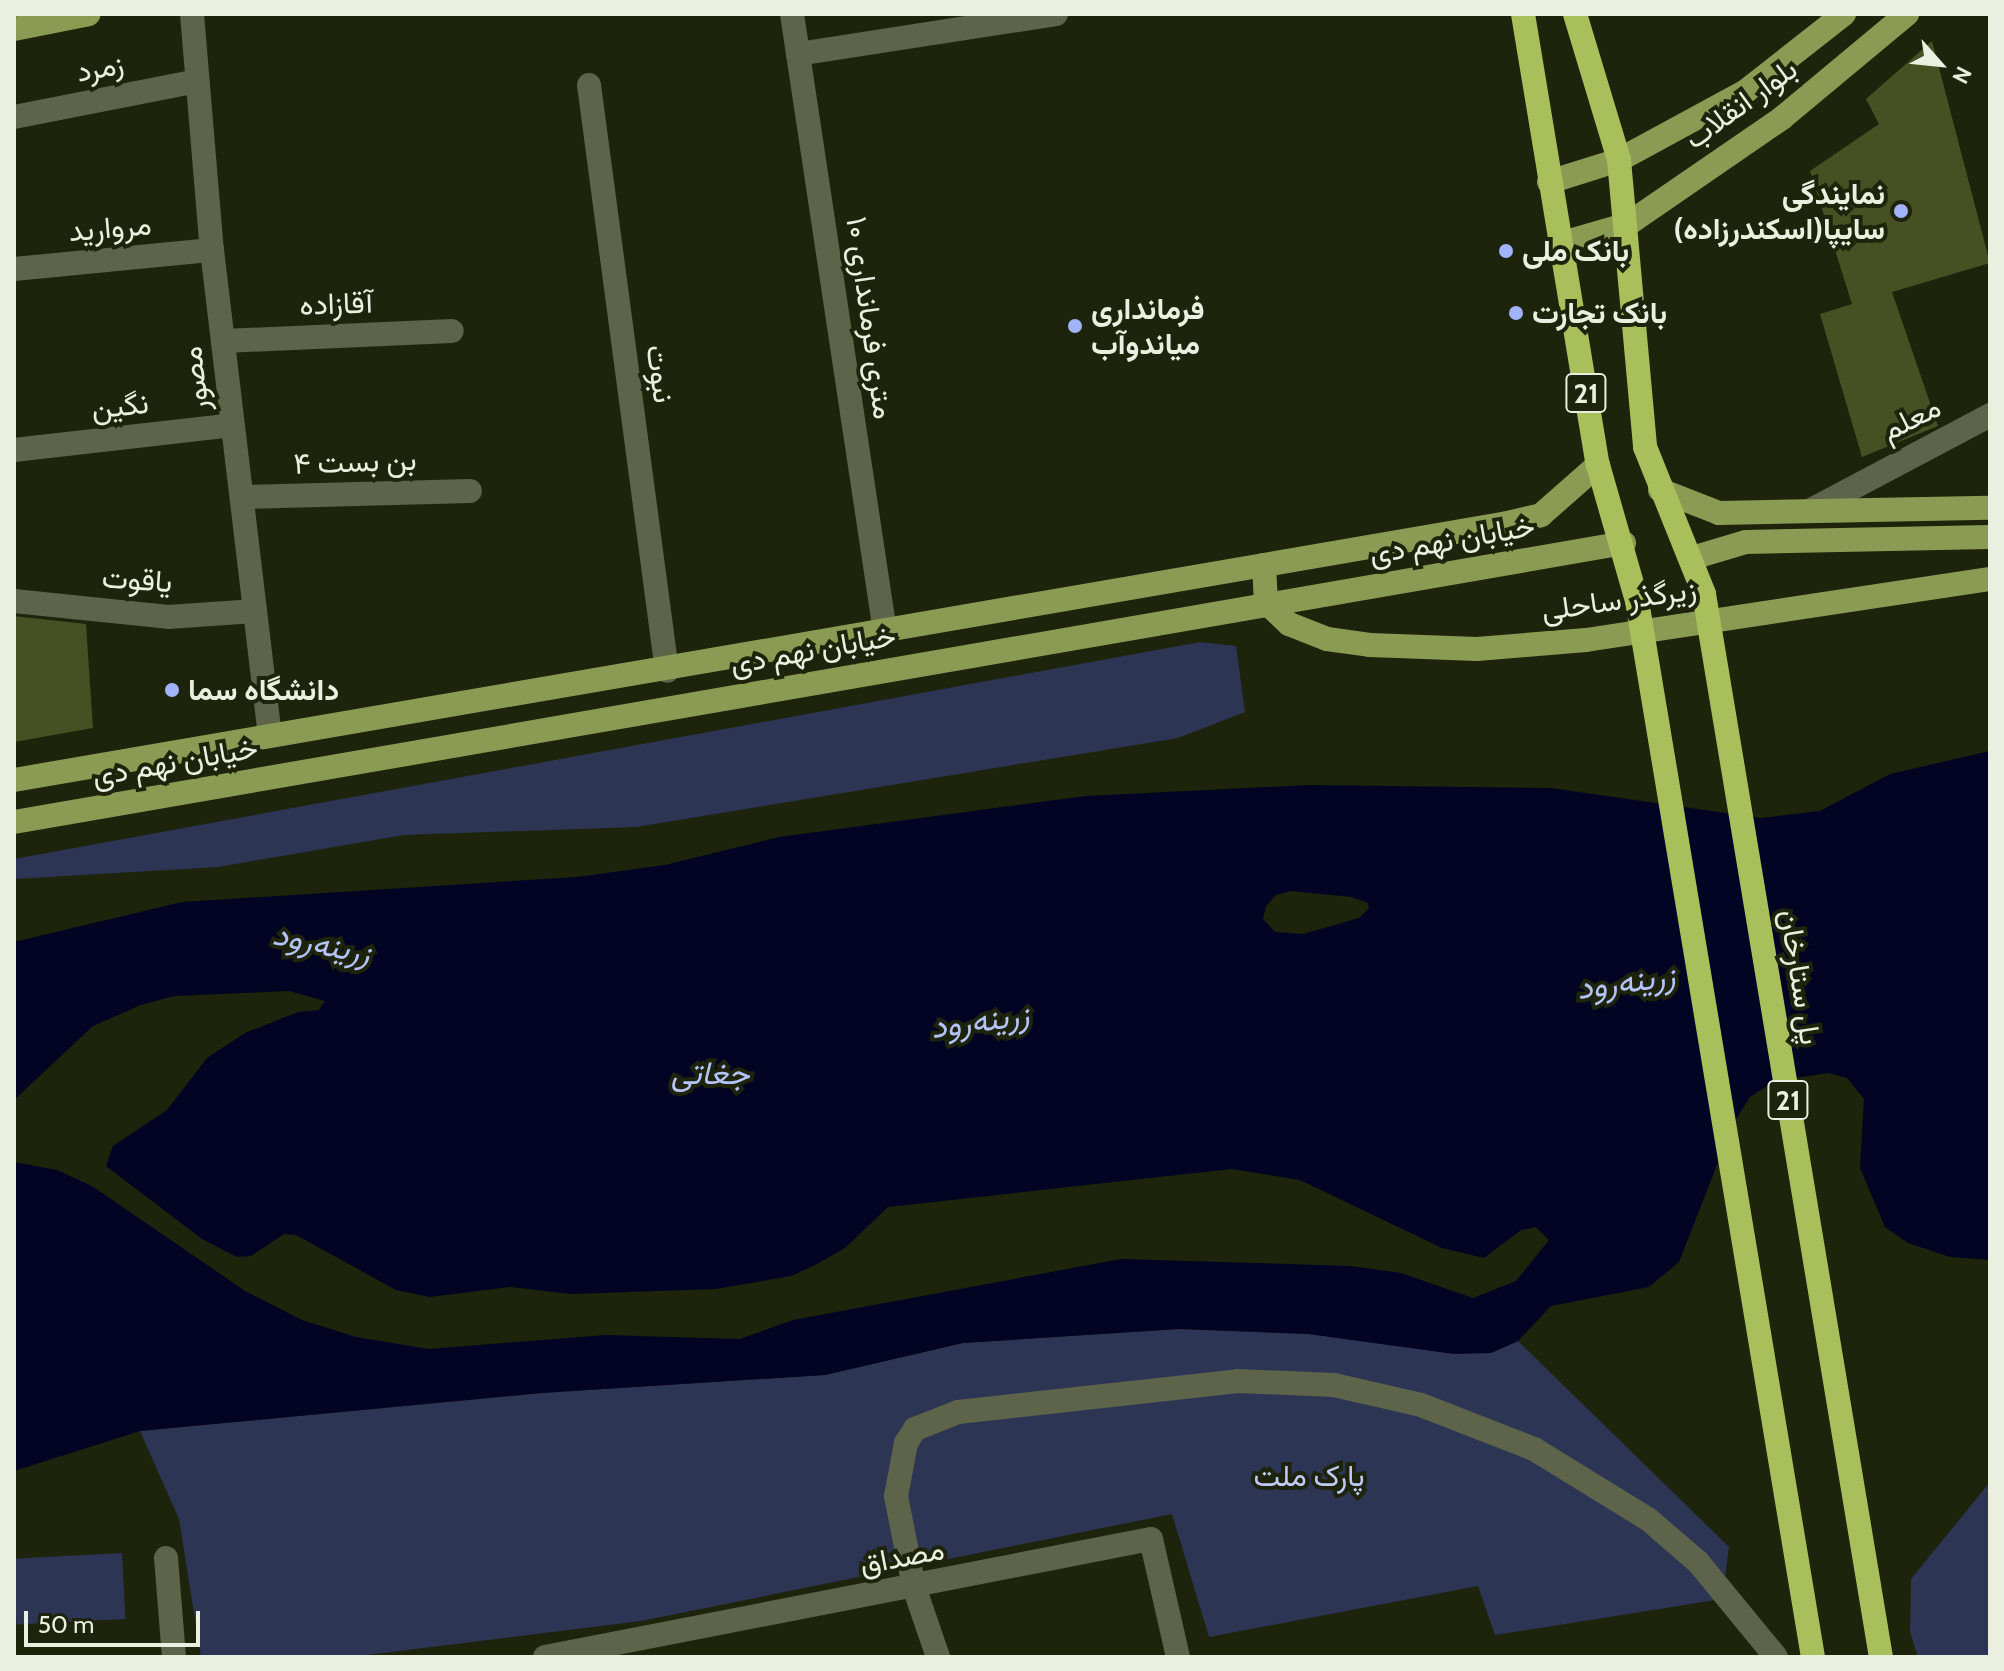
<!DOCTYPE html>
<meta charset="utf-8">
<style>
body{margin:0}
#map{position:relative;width:2004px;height:1671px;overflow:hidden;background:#1e230b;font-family:Cabin,Vazirmatn,sans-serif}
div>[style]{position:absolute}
.green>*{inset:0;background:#2d3555;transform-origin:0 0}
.water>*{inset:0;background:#030323}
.building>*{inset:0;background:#465022}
.minor>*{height:24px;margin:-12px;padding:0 12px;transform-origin:12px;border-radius:12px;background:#5d6449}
.major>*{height:24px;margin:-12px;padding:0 12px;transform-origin:12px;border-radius:12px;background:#8b9b54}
.highway>*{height:24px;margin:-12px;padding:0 12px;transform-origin:12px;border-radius:12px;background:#a9bf5b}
.dots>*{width:22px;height:22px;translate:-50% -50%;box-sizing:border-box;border:4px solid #1e230b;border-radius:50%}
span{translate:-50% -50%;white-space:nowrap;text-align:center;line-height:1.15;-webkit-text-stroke:8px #1e230b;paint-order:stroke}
.shield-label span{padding:2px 6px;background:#1e230b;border:2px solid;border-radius:6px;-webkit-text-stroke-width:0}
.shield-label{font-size:28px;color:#eaefdf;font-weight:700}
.street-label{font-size:30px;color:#eaefdf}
.poi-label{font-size:30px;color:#eaefdf;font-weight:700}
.right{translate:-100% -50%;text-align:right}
.left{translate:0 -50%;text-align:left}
.park-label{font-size:30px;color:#c0cbf5}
.water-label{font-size:32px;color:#b4c3fa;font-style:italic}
.frame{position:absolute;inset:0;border:16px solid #eaefdf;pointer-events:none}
.north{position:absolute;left:1900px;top:24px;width:80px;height:80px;-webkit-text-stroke:6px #1e230b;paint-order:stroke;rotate:117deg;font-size:22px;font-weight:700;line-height:32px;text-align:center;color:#eaefdf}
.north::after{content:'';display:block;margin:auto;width:28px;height:36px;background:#eaefdf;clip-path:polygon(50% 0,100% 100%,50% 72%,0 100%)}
.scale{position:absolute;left:24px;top:1611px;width:176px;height:36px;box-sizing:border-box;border:4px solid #eaefdf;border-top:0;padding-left:10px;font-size:24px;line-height:28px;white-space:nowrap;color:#eaefdf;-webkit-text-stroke:6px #1e230b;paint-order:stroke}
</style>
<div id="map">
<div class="green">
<div style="clip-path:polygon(1200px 642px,1236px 646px,1245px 712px,1178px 738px,636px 827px,404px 835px,218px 867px,14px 879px,14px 859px)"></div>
<div style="clip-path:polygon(1179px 1329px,1308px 1334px,1491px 1353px,1518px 1341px,1729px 1547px,1722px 1599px,1495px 1635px,1478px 1586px,1209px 1637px,1172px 1514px,641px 1621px,351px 1657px,201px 1657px,179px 1519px,140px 1431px,541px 1393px,825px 1375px,963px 1343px)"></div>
<div style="clip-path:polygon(1990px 1482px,1990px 1657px,1918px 1657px,1910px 1632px,1911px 1579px)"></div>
<div style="left:122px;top:1553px;width:66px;height:109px;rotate:87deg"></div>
</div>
<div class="water">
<div style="clip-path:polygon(evenodd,1990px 751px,1990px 1260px,1950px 1257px,1908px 1243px,1885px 1227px,1860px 1168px,1864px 1099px,1847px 1078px,1828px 1073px,1775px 1081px,1750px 1097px,1733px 1124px,1679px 1262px,1649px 1287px,1551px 1306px,1518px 1341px,1491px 1353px,1454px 1354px,1308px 1334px,1179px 1329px,963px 1343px,825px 1375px,541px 1393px,140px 1431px,14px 1471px,14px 1162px,57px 1170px,92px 1186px,245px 1291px,302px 1320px,356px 1337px,429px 1349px,606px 1335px,740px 1339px,793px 1320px,1121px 1259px,1350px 1266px,1401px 1273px,1473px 1298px,1516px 1281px,1549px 1240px,1536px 1227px,1521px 1230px,1484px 1258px,1442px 1248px,1300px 1180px,1232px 1169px,888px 1207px,845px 1248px,815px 1265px,791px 1276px,716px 1289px,571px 1294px,511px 1287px,430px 1297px,396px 1290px,296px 1235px,284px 1234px,251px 1256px,237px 1257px,202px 1239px,106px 1166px,113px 1146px,167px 1110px,207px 1058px,245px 1033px,298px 1012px,319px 1010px,325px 1001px,289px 991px,174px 996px,141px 1005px,93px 1026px,14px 1100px,14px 942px,182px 902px,577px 877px,665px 865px,779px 837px,1086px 796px,1309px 785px,1551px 788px,1761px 818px,1820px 811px,1890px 774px,1990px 751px,1290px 891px,1352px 897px,1368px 903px,1369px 908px,1359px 918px,1303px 934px,1275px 932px,1263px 919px,1266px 906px,1276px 895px,1290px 891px)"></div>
</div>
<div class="building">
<div style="clip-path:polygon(1932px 41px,1990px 263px,1892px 292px,1938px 426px,1862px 457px,1820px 314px,1852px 304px,1810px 171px,1879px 124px,1866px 99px)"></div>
<div style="clip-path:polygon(14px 616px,86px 624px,93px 728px,14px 742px)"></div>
</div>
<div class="minor">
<div style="left:192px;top:14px;width:237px;rotate:85.2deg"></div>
<div style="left:212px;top:250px;width:489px;rotate:83.2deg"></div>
<div style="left:792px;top:14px;width:625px;rotate:81.44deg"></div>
<div style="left:798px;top:54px;width:261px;rotate:-8.8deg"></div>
<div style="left:589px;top:85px;width:591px;rotate:82.42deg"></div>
<div style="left:14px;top:117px;width:187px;rotate:-11.1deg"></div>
<div style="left:14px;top:269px;width:199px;rotate:-5.5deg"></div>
<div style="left:223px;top:341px;width:229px;rotate:-2.5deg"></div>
<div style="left:14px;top:450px;width:220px;rotate:-6.5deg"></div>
<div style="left:242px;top:497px;width:228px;rotate:-1.5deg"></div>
<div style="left:1809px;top:511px;width:205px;rotate:-27.9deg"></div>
<div style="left:14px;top:601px;width:155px;rotate:5.9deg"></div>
<div style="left:168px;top:617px;width:87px;rotate:-3.9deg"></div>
<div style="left:166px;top:1558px;width:99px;rotate:85.4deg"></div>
<div style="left:545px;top:1657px;width:617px;rotate:-11.02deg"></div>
<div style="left:1151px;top:1539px;width:121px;rotate:77.1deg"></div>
<div style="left:938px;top:1657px;width:74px;rotate:-108.9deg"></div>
<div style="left:914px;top:1587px;width:93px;rotate:-101.2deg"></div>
<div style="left:896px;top:1496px;width:54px;rotate:-79.3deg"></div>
<div style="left:906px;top:1443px;width:17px;rotate:-57deg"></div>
<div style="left:915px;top:1429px;width:46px;rotate:-21.6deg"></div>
<div style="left:958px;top:1412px;width:282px;rotate:-6.3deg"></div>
<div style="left:1238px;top:1381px;width:96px;rotate:2.4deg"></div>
<div style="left:1334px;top:1385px;width:89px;rotate:12.9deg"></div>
<div style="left:1421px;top:1405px;width:121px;rotate:21.3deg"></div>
<div style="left:1534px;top:1449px;width:134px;rotate:31.6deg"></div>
<div style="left:1648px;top:1519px;width:66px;rotate:40.7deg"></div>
<div style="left:1698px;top:1562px;width:123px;rotate:50.6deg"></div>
</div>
<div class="major">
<div style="left:14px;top:29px;width:76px;rotate:-11.3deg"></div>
<div style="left:1549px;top:182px;width:73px;rotate:-17.4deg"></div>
<div style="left:1619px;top:160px;width:145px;rotate:-28.5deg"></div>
<div style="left:1746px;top:91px;width:125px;rotate:-38.2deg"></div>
<div style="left:1559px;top:244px;width:72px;rotate:-16.2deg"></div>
<div style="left:1628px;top:224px;width:187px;rotate:-34.5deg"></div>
<div style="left:1782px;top:118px;width:163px;rotate:-39.8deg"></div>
<div style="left:1660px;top:490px;width:63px;rotate:21.3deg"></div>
<div style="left:1719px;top:513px;width:271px;rotate:-1.1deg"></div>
<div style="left:1692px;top:558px;width:56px;rotate:-16.5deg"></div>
<div style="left:1746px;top:542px;width:244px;rotate:-1.2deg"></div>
<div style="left:1264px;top:565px;width:37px;rotate:87deg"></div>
<div style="left:1266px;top:602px;width:32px;rotate:44deg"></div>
<div style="left:1289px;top:624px;width:41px;rotate:21.5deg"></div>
<div style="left:1327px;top:639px;width:43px;rotate:7.9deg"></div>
<div style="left:1370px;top:645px;width:107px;rotate:2.1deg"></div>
<div style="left:1477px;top:649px;width:109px;rotate:-4.7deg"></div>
<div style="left:1586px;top:640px;width:409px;rotate:-8.6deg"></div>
<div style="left:14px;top:780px;width:1511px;rotate:-9.76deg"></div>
<div style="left:1503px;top:524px;width:39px;rotate:-13deg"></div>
<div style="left:1541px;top:515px;width:76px;rotate:-41.3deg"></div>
<div style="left:14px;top:822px;width:1634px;rotate:-9.83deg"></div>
</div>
<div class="highway">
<div style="left:1523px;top:14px;width:457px;rotate:80.6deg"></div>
<div style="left:1598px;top:465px;width:141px;rotate:74deg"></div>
<div style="left:1637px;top:601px;width:1071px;rotate:80.54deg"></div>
<div style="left:1575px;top:14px;width:152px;rotate:73.2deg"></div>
<div style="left:1619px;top:160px;width:288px;rotate:84.8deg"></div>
<div style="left:1645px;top:447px;width:158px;rotate:68.1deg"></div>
<div style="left:1704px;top:594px;width:1078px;rotate:80.55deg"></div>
</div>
<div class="dots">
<div style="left:1901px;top:211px;background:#a1b3fd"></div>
<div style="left:1506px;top:251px;background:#a1b3fd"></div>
<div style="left:1516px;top:313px;background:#a1b3fd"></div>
<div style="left:1075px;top:326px;background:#a1b3fd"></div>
<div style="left:172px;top:690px;background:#a1b3fd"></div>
</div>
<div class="shield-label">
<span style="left:1586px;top:393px">21</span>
<span style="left:1788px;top:1100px">21</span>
</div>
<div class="street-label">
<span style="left:100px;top:68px;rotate:-11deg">زمرد</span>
<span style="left:1741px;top:104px;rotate:-36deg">بلوار انقلاب</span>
<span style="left:110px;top:228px;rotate:-5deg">مروارید</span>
<span style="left:336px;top:304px;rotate:-2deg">آقازاده</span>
<span style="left:870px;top:318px;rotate:82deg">۱۰ متری فرمانداری</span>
<span style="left:660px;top:374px;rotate:82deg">نبوت</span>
<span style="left:195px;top:379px;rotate:-97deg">مصور</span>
<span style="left:120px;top:406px;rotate:-6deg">نگین</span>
<span style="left:1911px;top:419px;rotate:-27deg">معلم</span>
<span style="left:355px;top:462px;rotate:-2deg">بن بست ۴</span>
<span style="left:1452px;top:540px;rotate:-10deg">خیابان نهم دی</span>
<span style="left:137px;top:580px;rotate:4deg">یاقوت</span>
<span style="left:1619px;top:600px;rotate:-8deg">زیرگذر ساحلی</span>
<span style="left:813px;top:650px;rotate:-10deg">خیابان نهم دی</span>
<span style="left:175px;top:762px;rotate:-10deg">خیابان نهم دی</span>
<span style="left:1800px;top:977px;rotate:81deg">پل ستارخان</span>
<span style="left:902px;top:1557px;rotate:-11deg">مصداق</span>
</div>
<div class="poi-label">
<span class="right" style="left:1885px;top:211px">نمایندگی<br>سایپا(اسکندرزاده)</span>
<span class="left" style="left:1522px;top:251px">بانک ملی</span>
<span class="left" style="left:1091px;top:326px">فرمانداری<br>میاندوآب</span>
<span class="left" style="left:1532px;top:313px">بانک تجارت</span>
<span class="left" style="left:188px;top:690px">دانشگاه سما</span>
</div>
<div class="park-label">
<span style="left:1309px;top:1476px">پارک ملت</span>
</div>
<div class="water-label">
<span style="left:322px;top:944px;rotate:12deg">زرینه‌رود</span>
<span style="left:1626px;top:982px;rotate:-8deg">زرینه‌رود</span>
<span style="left:980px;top:1021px;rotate:-8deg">زرینه‌رود</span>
<span style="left:710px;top:1073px">جغاتی</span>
</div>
<div class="frame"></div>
<div class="north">N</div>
<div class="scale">50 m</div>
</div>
